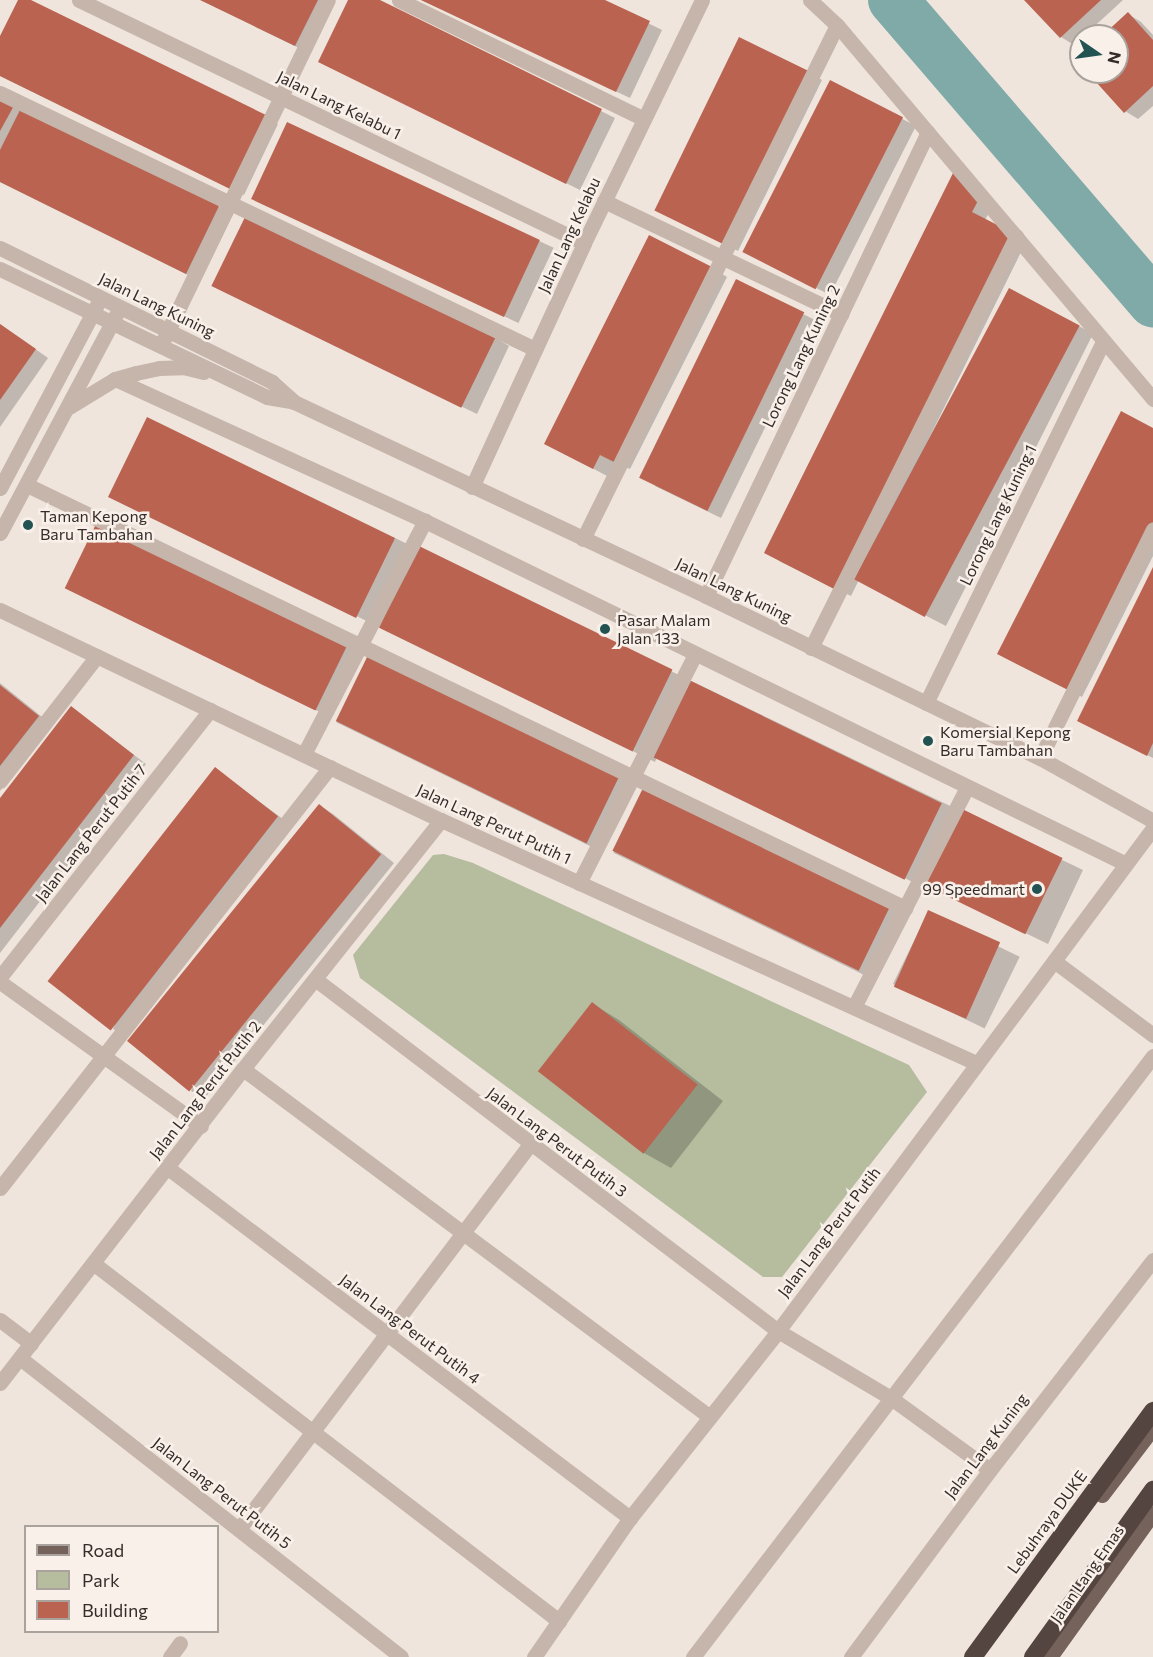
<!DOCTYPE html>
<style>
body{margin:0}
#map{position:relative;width:1153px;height:1657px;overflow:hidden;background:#efe5dd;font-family:Commissioner,sans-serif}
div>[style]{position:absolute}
.green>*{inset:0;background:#b5bd9e}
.shadow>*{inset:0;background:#0003;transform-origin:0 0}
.river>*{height:50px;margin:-25px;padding:0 25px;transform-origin:25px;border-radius:25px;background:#7faaa8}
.building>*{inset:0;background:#ba6351;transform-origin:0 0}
.minor>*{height:15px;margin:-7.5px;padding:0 7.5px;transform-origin:7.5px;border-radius:7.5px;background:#c6b5aa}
.major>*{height:15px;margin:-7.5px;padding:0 7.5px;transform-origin:7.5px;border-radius:7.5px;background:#75625b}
.highway>*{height:18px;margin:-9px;padding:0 9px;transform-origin:9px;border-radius:9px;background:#554541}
.dots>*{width:16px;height:16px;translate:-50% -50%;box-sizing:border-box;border:3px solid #f8f0e9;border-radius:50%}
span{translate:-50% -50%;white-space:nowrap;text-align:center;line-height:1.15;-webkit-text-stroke:5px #f8f0e9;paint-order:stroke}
.street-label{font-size:16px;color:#352c29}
.poi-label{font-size:16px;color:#352c29}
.left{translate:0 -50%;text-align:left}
.right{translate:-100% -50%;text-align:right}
.legend{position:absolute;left:24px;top:1525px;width:195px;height:108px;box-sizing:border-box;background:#f8f0e9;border:2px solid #aaa29c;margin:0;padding:8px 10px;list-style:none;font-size:18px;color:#352c29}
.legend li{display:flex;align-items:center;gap:12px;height:30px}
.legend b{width:30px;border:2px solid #aaa29c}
.north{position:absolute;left:1069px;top:24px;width:60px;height:60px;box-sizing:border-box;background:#f8f0e9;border:2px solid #aaa29c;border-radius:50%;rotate:103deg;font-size:16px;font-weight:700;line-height:24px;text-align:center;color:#352c29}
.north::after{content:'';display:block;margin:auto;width:21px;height:27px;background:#225252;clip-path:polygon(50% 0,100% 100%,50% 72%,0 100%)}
</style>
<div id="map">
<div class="green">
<div style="clip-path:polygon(444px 854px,473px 863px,909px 1065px,927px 1092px,782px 1277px,763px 1277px,360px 978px,353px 955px,433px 855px)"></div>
</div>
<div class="shadow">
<div style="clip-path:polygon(19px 0,27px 0,278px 124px,244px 195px,0 76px,0 40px)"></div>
<div style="clip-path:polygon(201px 0,335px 0,309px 53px)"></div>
<div style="clip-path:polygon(350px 0,377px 0,615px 118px,580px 190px,320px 62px)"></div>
<div style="clip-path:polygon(421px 0,601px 0,662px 30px,630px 98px)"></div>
<div style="clip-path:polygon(1027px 0,1123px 0,1074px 45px,1061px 37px)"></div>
<div style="clip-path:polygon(1128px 14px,1141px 22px,1153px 35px,1153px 106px,1138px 119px,1125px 111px,1089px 72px,1117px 72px,1117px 36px,1104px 36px)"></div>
<div style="clip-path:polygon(808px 72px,822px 80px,738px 251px,670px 217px)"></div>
<div style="clip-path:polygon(831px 82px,916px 126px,830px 295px,759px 259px)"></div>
<div style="clip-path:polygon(0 95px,233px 214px,200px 281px,0 182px)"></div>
<div style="left:288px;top:124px;width:293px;height:83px;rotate:25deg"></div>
<div style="clip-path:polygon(955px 173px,992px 207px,985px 220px,1026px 242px,851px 596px,779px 561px)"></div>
<div style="clip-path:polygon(714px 269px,727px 277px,630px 469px,614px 462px,607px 476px,560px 451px)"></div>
<div style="clip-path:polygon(737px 281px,817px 321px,721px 518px,655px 486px)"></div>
<div style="clip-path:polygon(213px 286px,496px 338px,509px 346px,477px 414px)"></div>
<div style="clip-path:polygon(0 324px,48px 358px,0 427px)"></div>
<div style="clip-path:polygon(1079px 326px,1093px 334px,946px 626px,876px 590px)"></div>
<div style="clip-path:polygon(1153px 430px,1153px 556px,1082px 697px,1013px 661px)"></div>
<div style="clip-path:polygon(111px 496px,395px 538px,1083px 870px,1048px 944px,928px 886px,927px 889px,657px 757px,655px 762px)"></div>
<div style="clip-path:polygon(1153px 571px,1153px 758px,1092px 728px)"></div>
<div style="clip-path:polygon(66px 588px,347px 644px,361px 652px,330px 717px)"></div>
<div style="left:370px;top:653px;width:293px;height:77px;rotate:26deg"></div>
<div style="clip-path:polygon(0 683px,52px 725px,0 791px)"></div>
<div style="clip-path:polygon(72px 708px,146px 764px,0 953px,0 801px)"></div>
<div style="clip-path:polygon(215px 769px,291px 825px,126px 1037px,113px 1029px)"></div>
<div style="left:645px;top:788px;width:288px;height:72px;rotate:26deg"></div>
<div style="clip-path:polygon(320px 806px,333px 814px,394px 863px,204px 1099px,191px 1091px)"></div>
<div style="left:928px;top:912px;width:102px;height:80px;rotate:26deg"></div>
<div style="clip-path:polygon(593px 1004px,619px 1020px,723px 1101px,671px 1168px,644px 1153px)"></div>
</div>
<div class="river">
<div style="left:893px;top:0;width:399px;rotate:49.3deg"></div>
</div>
<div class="building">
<div style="clip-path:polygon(18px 0,31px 0,266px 115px,230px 189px,0 76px,0 36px)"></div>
<div style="clip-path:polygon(200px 0,318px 0,295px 46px)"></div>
<div style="clip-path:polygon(348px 0,380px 0,602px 109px,566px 184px,318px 62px)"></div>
<div style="clip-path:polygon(421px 0,605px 0,650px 21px,616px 92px)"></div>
<div style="clip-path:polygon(1024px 0,1101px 0,1060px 38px)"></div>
<div style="clip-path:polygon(1128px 12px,1153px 40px,1153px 86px,1124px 113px,1087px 72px,1117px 72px,1117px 36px,1102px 36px)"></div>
<div style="left:739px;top:37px;width:78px;height:193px;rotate:26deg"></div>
<div style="left:830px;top:80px;width:82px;height:193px;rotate:27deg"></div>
<div style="clip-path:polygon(0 94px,16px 102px,0 131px)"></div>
<div style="clip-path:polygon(22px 106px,220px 204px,186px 274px,0 182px,0 150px)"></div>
<div style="left:287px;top:122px;width:279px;height:85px;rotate:25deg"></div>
<div style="clip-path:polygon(954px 171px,979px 199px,972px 212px,1013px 233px,836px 590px,764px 553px)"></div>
<div style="left:246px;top:215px;width:278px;height:79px;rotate:26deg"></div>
<div style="clip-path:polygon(649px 235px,714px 268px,616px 463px,600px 455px,593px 469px,544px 444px)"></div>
<div style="left:736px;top:279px;width:76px;height:221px;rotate:26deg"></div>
<div style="left:1009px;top:288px;width:80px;height:330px;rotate:28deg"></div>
<div style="clip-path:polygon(0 324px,36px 349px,0 400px)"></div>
<div style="clip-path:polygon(1121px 411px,1153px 428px,1153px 522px,1068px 690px,997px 654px)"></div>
<div style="left:147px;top:417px;width:276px;height:89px;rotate:26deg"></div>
<div style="left:98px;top:520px;width:279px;height:76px;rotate:26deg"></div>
<div style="left:419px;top:546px;width:282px;height:91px;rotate:26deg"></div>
<div style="clip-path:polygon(1153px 567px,1153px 743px,1147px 756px,1077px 721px)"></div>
<div style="left:370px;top:651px;width:279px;height:78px;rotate:26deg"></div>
<div style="left:691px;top:681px;width:279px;height:85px;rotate:26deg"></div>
<div style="clip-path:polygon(0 685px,39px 716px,0 766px)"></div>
<div style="clip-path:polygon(71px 706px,134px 755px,0 928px,0 798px)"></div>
<div style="left:215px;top:767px;width:80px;height:272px;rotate:38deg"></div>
<div style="left:644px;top:786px;width:274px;height:72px;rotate:26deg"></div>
<div style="left:319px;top:804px;width:80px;height:305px;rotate:39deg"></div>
<div style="left:952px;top:804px;width:123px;height:85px;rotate:26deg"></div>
<div style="left:928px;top:910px;width:79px;height:84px;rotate:24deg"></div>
<div style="left:592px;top:1002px;width:134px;height:88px;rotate:38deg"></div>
</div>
<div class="minor">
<div style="left:79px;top:0;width:560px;rotate:25.7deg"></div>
<div style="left:399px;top:0;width:272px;rotate:25.9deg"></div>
<div style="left:810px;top:0;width:37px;rotate:43deg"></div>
<div style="left:837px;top:25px;width:490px;rotate:49.8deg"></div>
<div style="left:0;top:93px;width:593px;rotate:25.57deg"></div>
<div style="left:604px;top:201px;width:263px;rotate:25.5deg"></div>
<div style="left:0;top:248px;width:303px;rotate:26.2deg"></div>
<div style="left:272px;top:382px;width:30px;rotate:42deg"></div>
<div style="left:0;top:269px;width:296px;rotate:25.6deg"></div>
<div style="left:267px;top:397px;width:27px;rotate:10deg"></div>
<div style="left:294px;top:402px;width:455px;rotate:25.2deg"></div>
<div style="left:706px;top:596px;width:371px;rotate:25.9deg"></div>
<div style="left:1040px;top:758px;width:129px;rotate:29.1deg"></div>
<div style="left:161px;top:345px;width:383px;rotate:-64.2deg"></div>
<div style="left:115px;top:379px;width:341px;rotate:24.6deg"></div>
<div style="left:425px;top:521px;width:780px;rotate:26.07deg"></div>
<div style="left:69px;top:407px;width:54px;rotate:-31.3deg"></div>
<div style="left:115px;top:379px;width:22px;rotate:-16deg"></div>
<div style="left:136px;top:373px;width:24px;rotate:-12deg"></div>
<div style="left:159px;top:368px;width:24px;rotate:-2deg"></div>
<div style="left:183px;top:367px;width:21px;rotate:14deg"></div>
<div style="left:27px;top:485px;width:975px;rotate:25.72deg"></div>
<div style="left:472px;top:487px;width:268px;rotate:-65.3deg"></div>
<div style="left:584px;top:243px;width:270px;rotate:-64.1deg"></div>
<div style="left:0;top:488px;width:207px;rotate:-62.1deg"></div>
<div style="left:0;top:533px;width:247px;rotate:-62deg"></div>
<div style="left:583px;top:539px;width:573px;rotate:-63.7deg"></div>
<div style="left:706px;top:596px;width:514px;rotate:-64.43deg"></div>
<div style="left:0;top:610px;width:488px;rotate:25.5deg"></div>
<div style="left:441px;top:820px;width:588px;rotate:24.43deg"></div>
<div style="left:811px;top:648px;width:460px;rotate:-63.5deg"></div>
<div style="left:926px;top:703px;width:402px;rotate:-63.9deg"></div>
<div style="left:304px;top:754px;width:263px;rotate:-62.6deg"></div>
<div style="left:1040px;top:758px;width:255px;rotate:-63.7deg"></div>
<div style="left:0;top:781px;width:158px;rotate:-52.2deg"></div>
<div style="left:579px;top:883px;width:257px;rotate:-63.1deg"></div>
<div style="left:1054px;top:961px;width:124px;rotate:36.8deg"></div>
<div style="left:0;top:977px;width:340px;rotate:-51.8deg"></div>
<div style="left:315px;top:979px;width:582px;rotate:37.24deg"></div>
<div style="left:778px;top:1331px;width:131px;rotate:30.7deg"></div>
<div style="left:891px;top:1398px;width:122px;rotate:36deg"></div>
<div style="left:0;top:982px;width:247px;rotate:35.6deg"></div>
<div style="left:854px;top:1007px;width:247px;rotate:-62.8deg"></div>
<div style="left:243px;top:1069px;width:582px;rotate:36.69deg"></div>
<div style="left:168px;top:1168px;width:580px;rotate:37.15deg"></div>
<div style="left:0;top:1188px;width:535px;rotate:-51.91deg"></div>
<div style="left:93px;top:1263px;width:588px;rotate:37.53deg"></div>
<div style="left:0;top:1320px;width:39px;rotate:37deg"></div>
<div style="left:20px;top:1358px;width:484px;rotate:38.1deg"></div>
<div style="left:0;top:1383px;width:397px;rotate:-52.3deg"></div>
<div style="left:243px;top:1069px;width:318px;rotate:-51.5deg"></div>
<div style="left:239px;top:1529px;width:483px;rotate:-52.9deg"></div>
<div style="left:170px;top:1657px;width:17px;rotate:-54deg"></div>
<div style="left:534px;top:1657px;width:169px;rotate:-55.4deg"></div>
<div style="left:630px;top:1518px;width:238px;rotate:-51.6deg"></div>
<div style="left:778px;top:1331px;width:627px;rotate:-53.29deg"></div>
<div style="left:693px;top:1657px;width:757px;rotate:-52.57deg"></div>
<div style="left:851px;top:1657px;width:233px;rotate:-53.4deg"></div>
<div style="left:990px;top:1470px;width:266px;rotate:-52.2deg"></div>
</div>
<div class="major">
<div style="left:1102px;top:1495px;width:84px;rotate:-52.7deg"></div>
<div style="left:1050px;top:1657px;width:177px;rotate:-54.4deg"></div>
</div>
<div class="highway">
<div style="left:973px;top:1657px;width:305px;rotate:-53.8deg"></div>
<div style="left:1033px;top:1657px;width:206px;rotate:-54.3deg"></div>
</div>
<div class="dots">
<div style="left:28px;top:525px;background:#225252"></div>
<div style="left:605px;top:629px;background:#225252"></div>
<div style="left:928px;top:741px;background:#225252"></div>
<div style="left:1037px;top:889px;background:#225252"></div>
</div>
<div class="street-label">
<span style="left:339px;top:105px;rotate:26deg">Jalan Lang Kelabu 1</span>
<span style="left:569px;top:235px;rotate:-65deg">Jalan Lang Kelabu</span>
<span style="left:157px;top:305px;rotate:26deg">Jalan Lang Kuning</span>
<span style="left:801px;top:356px;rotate:-64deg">Lorong Lang Kuning 2</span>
<span style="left:998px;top:515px;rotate:-64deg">Lorong Lang Kuning 1</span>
<span style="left:734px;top:590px;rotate:26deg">Jalan Lang Kuning</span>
<span style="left:494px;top:824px;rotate:25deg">Jalan Lang Perut Putih 1</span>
<span style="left:91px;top:833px;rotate:-52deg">Jalan Lang Perut Putih 7</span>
<span style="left:205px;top:1090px;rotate:-52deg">Jalan Lang Perut Putih 2</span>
<span style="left:557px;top:1142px;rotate:37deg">Jalan Lang Perut Putih 3</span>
<span style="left:829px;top:1232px;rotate:-53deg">Jalan Lang Perut Putih</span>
<span style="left:410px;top:1329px;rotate:37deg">Jalan Lang Perut Putih 4</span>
<span style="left:986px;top:1446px;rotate:-53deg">Jalan Lang Kuning</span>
<span style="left:222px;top:1493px;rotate:38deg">Jalan Lang Perut Putih 5</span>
<span style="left:1047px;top:1522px;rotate:-54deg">Lebuhraya DUKE</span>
<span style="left:1087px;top:1574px;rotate:-55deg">Jalan Lang Emas</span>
</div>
<div class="poi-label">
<span class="left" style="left:40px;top:525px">Taman Kepong<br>Baru Tambahan</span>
<span class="left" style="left:617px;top:629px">Pasar Malam<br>Jalan 133</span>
<span class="left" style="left:940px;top:741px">Komersial Kepong<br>Baru Tambahan</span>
<span class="right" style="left:1025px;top:889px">99 Speedmart</span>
</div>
<ul class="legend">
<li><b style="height:8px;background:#75625b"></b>Road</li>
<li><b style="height:16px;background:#b5bd9e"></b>Park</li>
<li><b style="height:16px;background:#ba6351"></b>Building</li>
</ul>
<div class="north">N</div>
</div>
